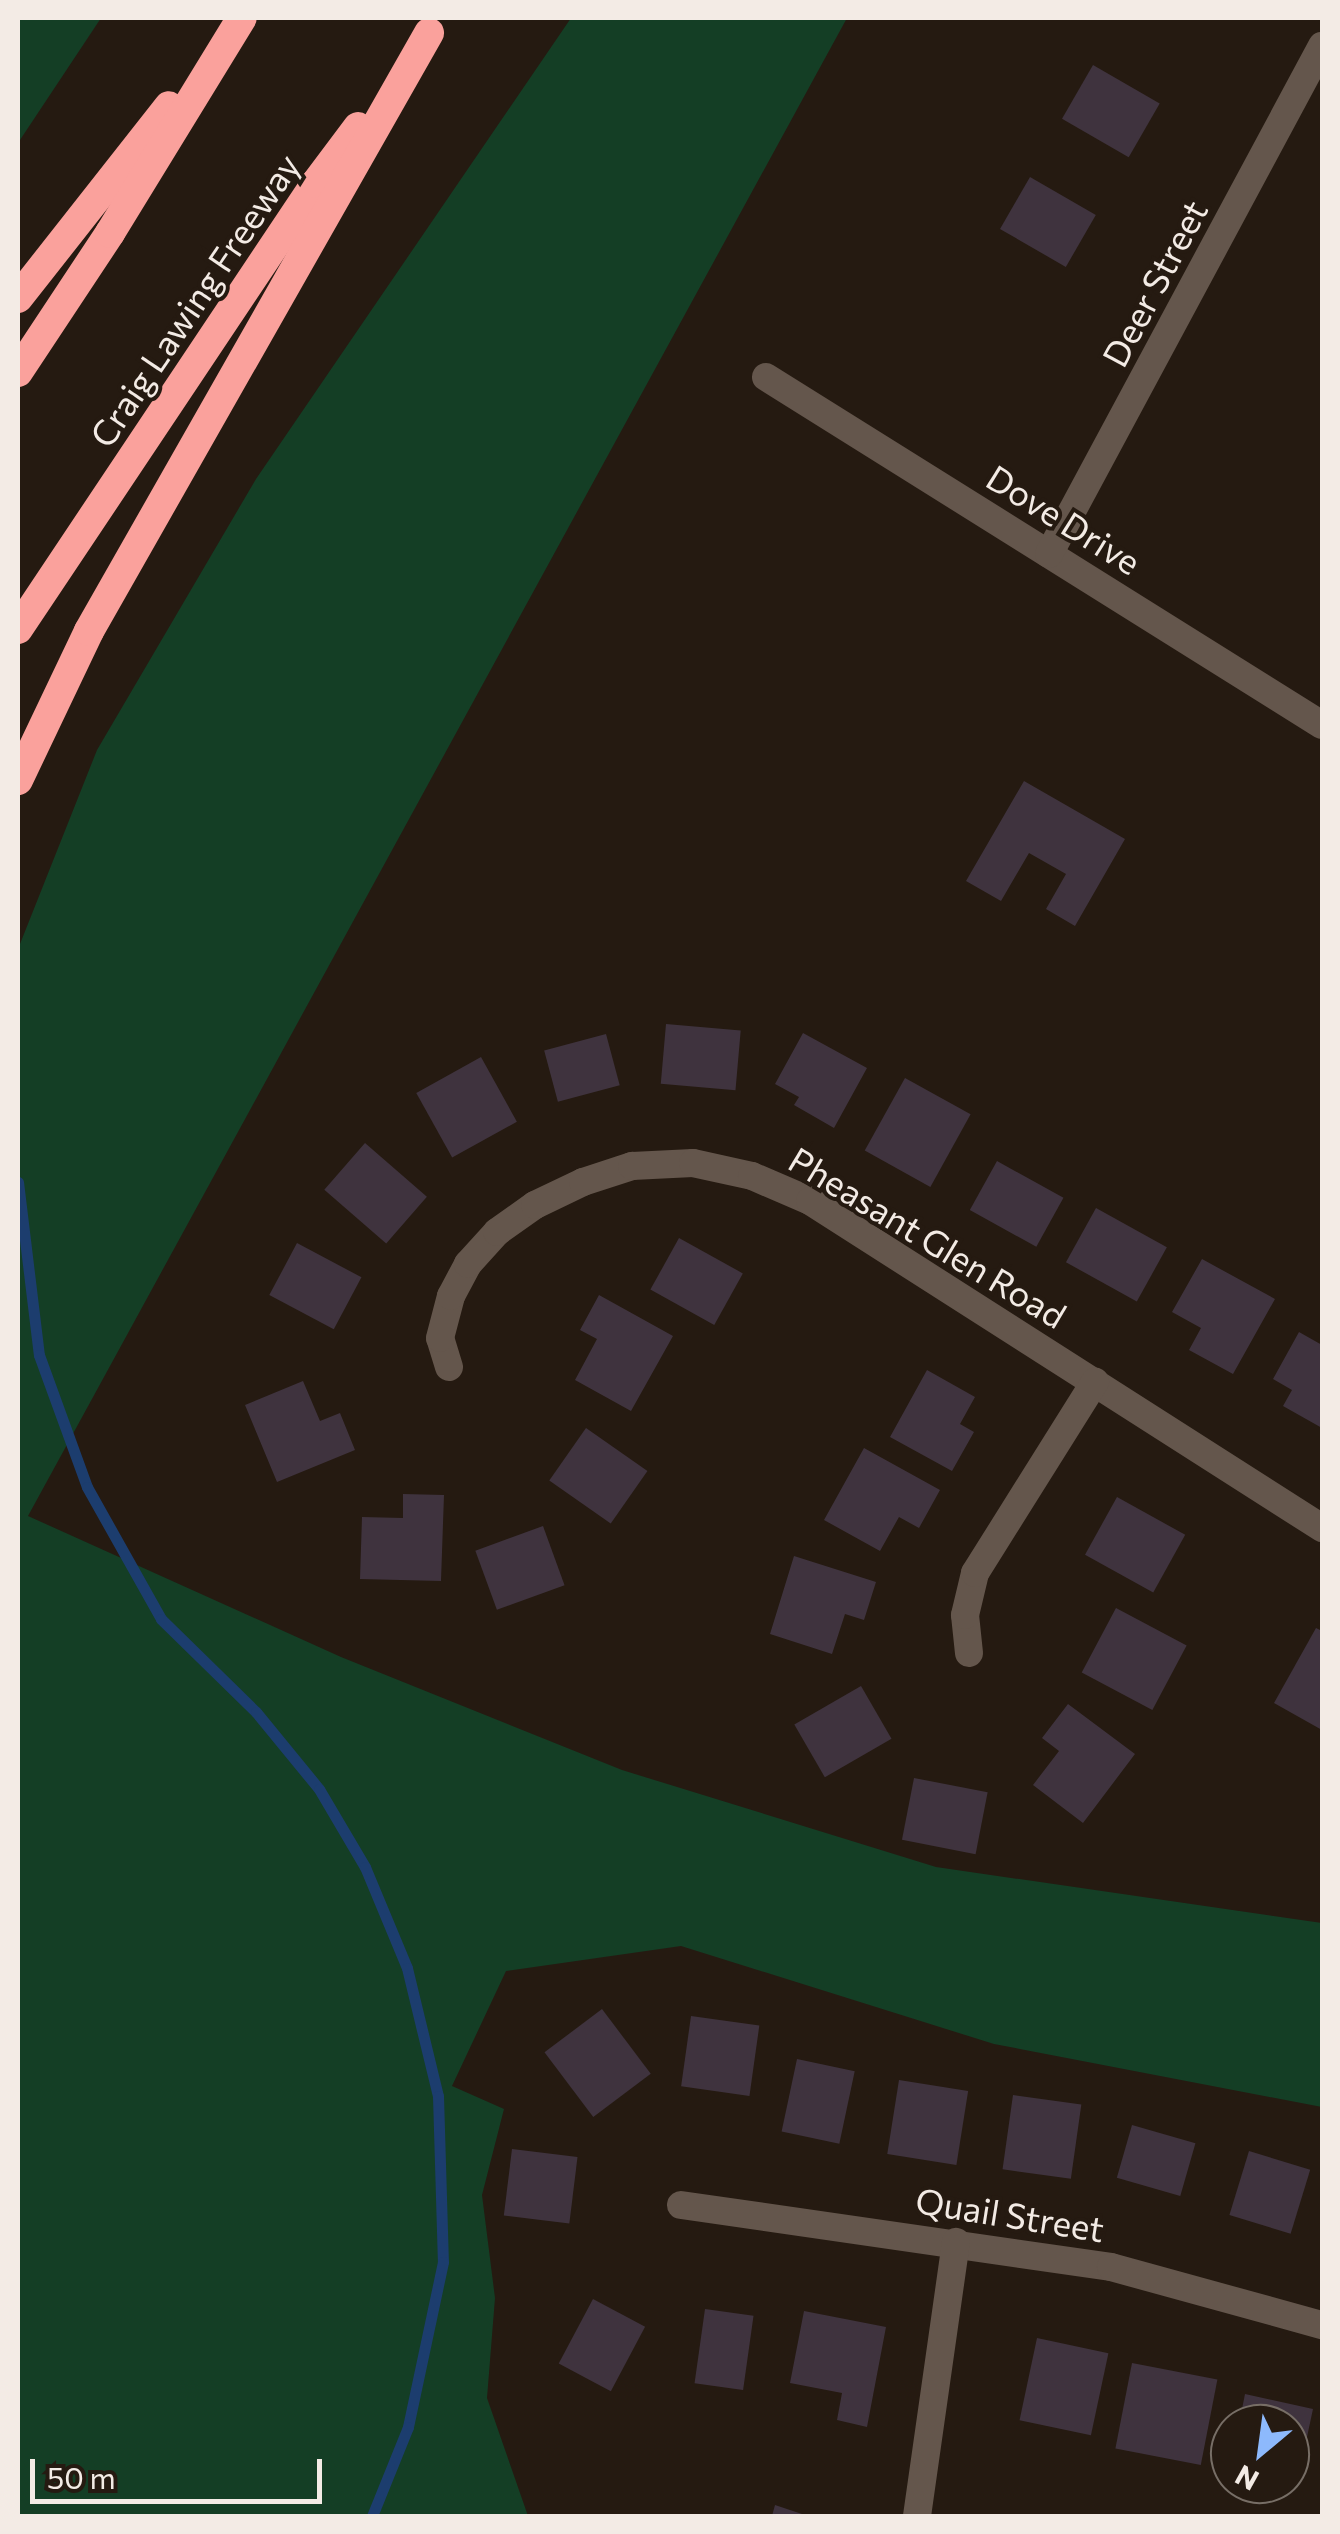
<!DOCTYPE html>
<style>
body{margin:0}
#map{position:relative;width:1340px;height:2534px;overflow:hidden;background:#251a11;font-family:Commissioner,sans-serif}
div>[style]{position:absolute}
.green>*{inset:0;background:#143e25}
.stream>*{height:11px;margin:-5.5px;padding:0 5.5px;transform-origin:5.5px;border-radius:5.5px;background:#1c3d6e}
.building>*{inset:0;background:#3f333e;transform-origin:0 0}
.minor>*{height:28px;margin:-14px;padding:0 14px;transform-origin:14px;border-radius:14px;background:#64564c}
.motorway>*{height:30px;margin:-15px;padding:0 15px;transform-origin:15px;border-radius:15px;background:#faa19c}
span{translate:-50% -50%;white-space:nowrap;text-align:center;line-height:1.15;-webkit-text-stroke:8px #251a11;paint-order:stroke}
.street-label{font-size:35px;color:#f3ebe5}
.frame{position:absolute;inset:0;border:20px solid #f3ebe5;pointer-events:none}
.north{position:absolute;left:1210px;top:2404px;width:100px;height:100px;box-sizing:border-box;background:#251a11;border:2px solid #776e66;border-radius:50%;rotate:209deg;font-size:28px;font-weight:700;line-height:40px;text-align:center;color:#f3ebe5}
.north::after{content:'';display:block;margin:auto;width:35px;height:45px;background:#8db9fc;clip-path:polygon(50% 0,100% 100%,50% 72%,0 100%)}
.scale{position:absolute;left:30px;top:2459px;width:292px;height:45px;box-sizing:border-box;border:5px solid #f3ebe5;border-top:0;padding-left:12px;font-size:30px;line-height:35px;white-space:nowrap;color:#f3ebe5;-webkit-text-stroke:8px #251a11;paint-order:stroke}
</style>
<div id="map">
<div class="green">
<div style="clip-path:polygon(18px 18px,101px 18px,18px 143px)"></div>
<div style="clip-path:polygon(571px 18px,847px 18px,28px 1516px,341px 1657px,622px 1770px,936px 1867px,1322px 1923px,1322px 2107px,994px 2044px,681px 1946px,506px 1971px,452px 2086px,504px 2109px,482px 2195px,495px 2298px,487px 2398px,528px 2516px,18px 2516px,18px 949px,97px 750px,256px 479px)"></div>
</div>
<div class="stream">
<div style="left:18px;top:1182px;width:174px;rotate:83.1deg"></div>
<div style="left:39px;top:1355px;width:140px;rotate:70deg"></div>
<div style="left:87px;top:1487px;width:151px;rotate:60.7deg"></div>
<div style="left:161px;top:1619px;width:133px;rotate:44.4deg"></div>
<div style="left:256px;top:1712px;width:99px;rotate:50.7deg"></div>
<div style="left:319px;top:1789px;width:91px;rotate:59.5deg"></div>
<div style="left:365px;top:1867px;width:109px;rotate:67.4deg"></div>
<div style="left:407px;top:1968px;width:132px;rotate:76.4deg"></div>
<div style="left:438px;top:2096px;width:166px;rotate:88.3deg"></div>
<div style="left:443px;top:2262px;width:169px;rotate:102deg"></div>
<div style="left:408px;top:2427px;width:96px;rotate:112deg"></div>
</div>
<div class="building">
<div style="left:1093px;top:65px;width:77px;height:62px;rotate:30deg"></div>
<div style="left:1030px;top:177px;width:76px;height:60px;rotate:30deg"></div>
<div style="clip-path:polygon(1024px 781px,1125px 839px,1075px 926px,1046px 909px,1066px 874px,1029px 853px,1001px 901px,966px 881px)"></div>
<div style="left:666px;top:1024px;width:75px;height:60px;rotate:5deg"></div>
<div style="clip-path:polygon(803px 1033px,867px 1068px,834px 1128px,794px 1105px,799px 1097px,775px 1084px)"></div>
<div style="left:606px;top:1034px;width:53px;height:64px;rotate:75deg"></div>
<div style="left:481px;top:1057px;width:74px;height:74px;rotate:61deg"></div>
<div style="left:905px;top:1078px;width:75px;height:83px;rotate:29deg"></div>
<div style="left:365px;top:1143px;width:82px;height:62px;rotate:41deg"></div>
<div style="left:997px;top:1161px;width:76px;height:56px;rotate:29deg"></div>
<div style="left:1096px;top:1208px;width:81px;height:62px;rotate:29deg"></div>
<div style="left:679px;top:1238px;width:73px;height:59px;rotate:29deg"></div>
<div style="left:297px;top:1243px;width:73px;height:59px;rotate:28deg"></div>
<div style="clip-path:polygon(1202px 1259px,1275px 1299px,1233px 1374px,1189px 1350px,1201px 1328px,1172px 1312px)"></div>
<div style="clip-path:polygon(599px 1295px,673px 1336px,631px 1411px,575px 1380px,597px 1339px,580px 1330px)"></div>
<div style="clip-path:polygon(1299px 1332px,1322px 1345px,1322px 1428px,1283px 1406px,1292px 1390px,1273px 1379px)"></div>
<div style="clip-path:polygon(927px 1370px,975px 1397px,960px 1424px,974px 1432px,952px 1471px,890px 1437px)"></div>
<div style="clip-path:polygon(303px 1381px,320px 1421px,340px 1413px,355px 1450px,277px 1482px,245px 1405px)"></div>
<div style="left:586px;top:1428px;width:75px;height:64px;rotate:35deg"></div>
<div style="clip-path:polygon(864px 1448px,940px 1490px,919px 1528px,899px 1517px,880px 1551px,824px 1520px)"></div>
<div style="clip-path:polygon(403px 1494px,444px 1495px,441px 1581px,360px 1579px,362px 1517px,403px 1518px)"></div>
<div style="left:1117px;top:1497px;width:78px;height:66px;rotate:29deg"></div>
<div style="left:543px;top:1526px;width:63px;height:72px;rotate:70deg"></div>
<div style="clip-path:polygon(794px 1556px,876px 1582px,864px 1620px,845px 1614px,832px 1654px,770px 1634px)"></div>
<div style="left:1116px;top:1608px;width:80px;height:73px;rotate:28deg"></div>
<div style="clip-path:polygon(1316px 1628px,1322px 1631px,1322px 1730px,1274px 1703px)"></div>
<div style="left:861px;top:1686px;width:61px;height:77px;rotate:60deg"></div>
<div style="clip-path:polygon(1068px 1704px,1135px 1754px,1083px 1823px,1033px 1785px,1059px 1751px,1042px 1738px)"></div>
<div style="left:914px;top:1778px;width:75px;height:63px;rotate:11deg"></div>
<div style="left:602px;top:2009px;width:81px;height:72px;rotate:53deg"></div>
<div style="left:691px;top:2016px;width:69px;height:71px;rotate:8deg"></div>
<div style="left:797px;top:2059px;width:59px;height:74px;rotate:12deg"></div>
<div style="left:899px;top:2080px;width:70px;height:75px;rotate:9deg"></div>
<div style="left:1013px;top:2095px;width:69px;height:75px;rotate:8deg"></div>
<div style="left:1132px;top:2125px;width:66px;height:55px;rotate:16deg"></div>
<div style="left:512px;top:2149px;width:66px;height:67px;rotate:7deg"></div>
<div style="left:1249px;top:2151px;width:64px;height:67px;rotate:17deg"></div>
<div style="left:593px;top:2299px;width:59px;height:73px;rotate:28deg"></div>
<div style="left:705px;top:2309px;width:49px;height:75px;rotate:8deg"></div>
<div style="clip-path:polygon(804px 2311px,886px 2327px,867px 2427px,837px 2420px,842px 2393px,790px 2383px)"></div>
<div style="left:1037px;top:2338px;width:73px;height:84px;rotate:12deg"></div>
<div style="left:1132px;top:2363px;width:87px;height:87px;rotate:11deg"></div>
<div style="clip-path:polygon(1245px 2394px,1313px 2409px,1298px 2479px,1290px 2477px,1290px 2424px,1239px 2424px)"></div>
<div style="clip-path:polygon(775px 2505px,808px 2516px,772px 2516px)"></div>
</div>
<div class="minor">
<div style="left:766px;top:377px;width:656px;rotate:32.04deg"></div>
<div style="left:1049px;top:554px;width:577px;rotate:-61.75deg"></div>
<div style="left:449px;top:1367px;width:30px;rotate:-107deg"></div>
<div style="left:440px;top:1338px;width:43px;rotate:-75.3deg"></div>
<div style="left:451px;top:1296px;width:36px;rotate:-62deg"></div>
<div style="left:468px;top:1264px;width:43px;rotate:-47.8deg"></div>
<div style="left:497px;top:1232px;width:47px;rotate:-35.4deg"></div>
<div style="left:535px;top:1205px;width:53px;rotate:-25.6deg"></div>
<div style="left:583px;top:1182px;width:52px;rotate:-18.1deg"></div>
<div style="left:632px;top:1166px;width:61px;rotate:-2.8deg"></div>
<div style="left:693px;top:1163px;width:60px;rotate:12.4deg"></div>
<div style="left:752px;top:1176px;width:63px;rotate:23.3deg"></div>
<div style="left:810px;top:1201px;width:608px;rotate:32.57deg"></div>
<div style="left:969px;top:1653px;width:38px;rotate:-96deg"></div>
<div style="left:965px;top:1615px;width:43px;rotate:-76.6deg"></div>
<div style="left:975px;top:1573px;width:226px;rotate:-57.9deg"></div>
<div style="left:681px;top:2205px;width:434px;rotate:8.2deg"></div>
<div style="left:1111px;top:2267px;width:219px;rotate:15.4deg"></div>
<div style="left:917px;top:2516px;width:277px;rotate:-81.9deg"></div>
</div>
<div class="motorway">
<div style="left:18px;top:298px;width:244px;rotate:-51.8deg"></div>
<div style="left:18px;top:372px;width:167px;rotate:-56.5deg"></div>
<div style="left:110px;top:233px;width:252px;rotate:-58.5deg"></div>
<div style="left:18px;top:629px;width:536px;rotate:-56.25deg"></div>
<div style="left:316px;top:183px;width:70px;rotate:-53.1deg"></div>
<div style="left:18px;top:780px;width:165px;rotate:-64.5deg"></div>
<div style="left:89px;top:631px;width:688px;rotate:-60.38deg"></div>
</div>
<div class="street-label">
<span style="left:1154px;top:283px;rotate:-62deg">Deer Street</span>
<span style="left:194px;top:300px;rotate:-56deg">Craig Lawing Freeway</span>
<span style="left:1064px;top:519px;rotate:32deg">Dove Drive</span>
<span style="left:928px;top:1237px;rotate:31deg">Pheasant Glen Road</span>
<span style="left:1010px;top:2214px;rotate:9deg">Quail Street</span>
</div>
<div class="frame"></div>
<div class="north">N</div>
<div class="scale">50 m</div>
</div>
